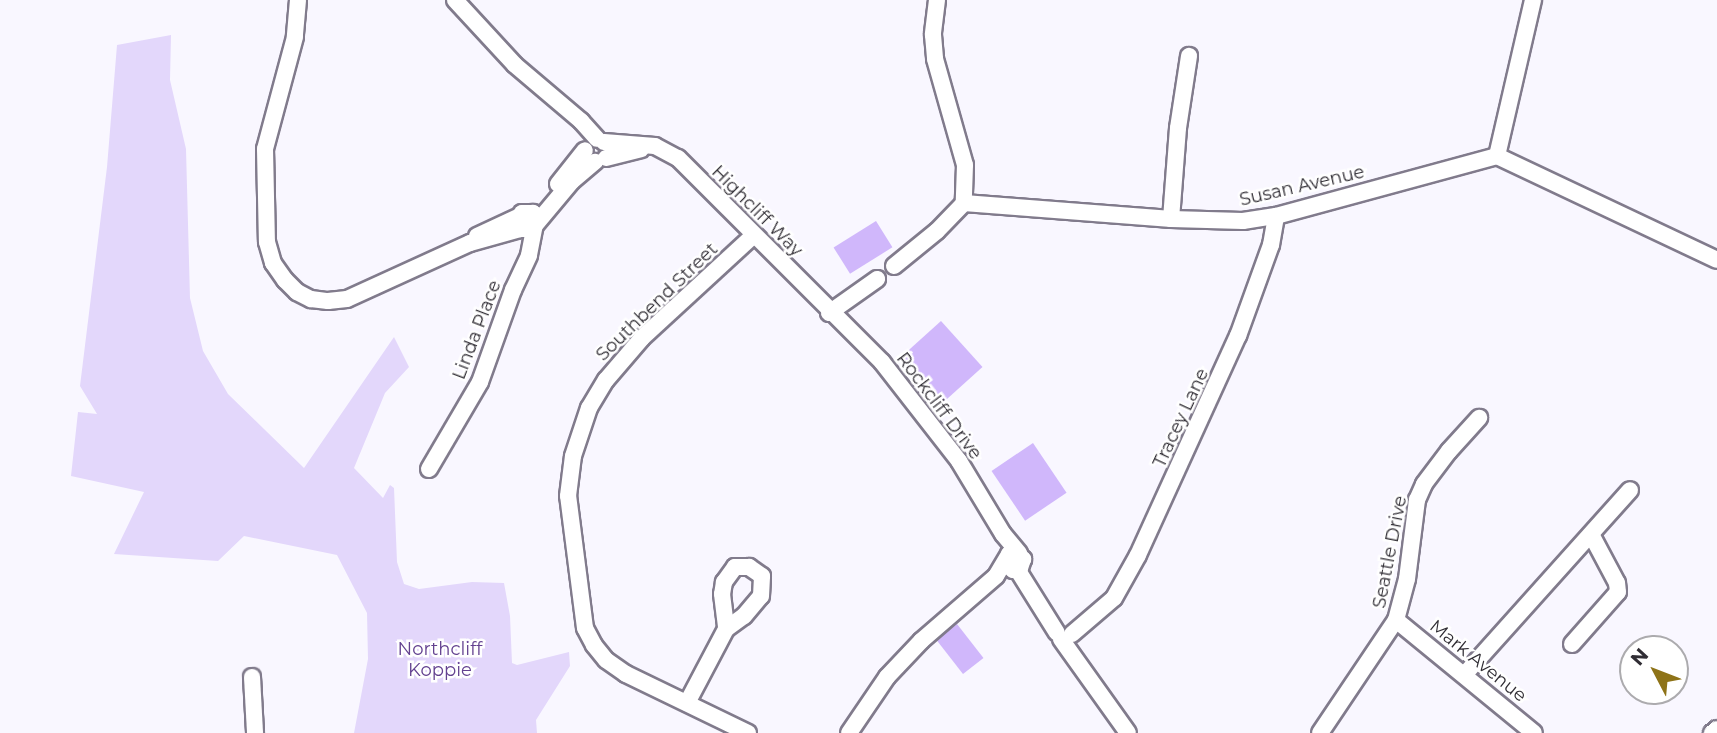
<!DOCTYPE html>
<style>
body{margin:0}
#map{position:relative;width:1717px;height:733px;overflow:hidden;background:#f9f7ff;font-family:Montserrat,sans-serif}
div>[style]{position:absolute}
.green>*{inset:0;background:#e3d7fb}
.building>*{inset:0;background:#d0b7fb;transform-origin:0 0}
.roads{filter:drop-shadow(2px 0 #817b8c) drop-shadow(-2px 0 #817b8c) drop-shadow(0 2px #817b8c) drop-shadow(0 -2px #817b8c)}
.street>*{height:16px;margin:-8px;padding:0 8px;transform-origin:8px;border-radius:8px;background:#fff}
span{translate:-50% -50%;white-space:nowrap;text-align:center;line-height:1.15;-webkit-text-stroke:5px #fff;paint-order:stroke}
.street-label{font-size:18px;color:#302d34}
.park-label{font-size:18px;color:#634190}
.north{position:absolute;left:1619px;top:635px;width:70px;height:70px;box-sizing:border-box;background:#fff;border:2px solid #acabae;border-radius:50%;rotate:312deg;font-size:19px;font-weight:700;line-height:28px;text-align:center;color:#302d34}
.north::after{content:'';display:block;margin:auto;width:24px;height:32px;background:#8e7318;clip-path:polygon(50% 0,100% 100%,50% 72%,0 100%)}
</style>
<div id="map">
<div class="green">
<div style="clip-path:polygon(171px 35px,170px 80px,186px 149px,190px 298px,203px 351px,228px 394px,304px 468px,394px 337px,409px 367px,385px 393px,354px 468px,383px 498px,390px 485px,394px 488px,397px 562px,404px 584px,419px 589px,472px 582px,504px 583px,510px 616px,512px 663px,517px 665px,569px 652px,570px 666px,536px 720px,537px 733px,354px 733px,368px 659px,367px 613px,337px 555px,244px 536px,218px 561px,114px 554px,144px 492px,71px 476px,78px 412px,97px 414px,80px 386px,107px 167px,117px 45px)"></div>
</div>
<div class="building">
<div style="left:876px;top:221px;width:31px;height:50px;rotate:58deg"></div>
<div style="left:941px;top:321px;width:62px;height:53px;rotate:48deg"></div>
<div style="left:1033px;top:443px;width:60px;height:50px;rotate:56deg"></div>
<div style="left:957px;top:624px;width:43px;height:26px;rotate:52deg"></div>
</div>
<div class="roads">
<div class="street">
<div style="left:298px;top:0;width:37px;rotate:95deg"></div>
<div style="left:295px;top:37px;width:116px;rotate:105deg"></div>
<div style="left:265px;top:149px;width:93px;rotate:88.8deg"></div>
<div style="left:267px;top:242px;width:22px;rotate:74deg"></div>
<div style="left:273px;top:263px;width:21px;rotate:55deg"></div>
<div style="left:285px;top:280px;width:17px;rotate:45deg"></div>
<div style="left:297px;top:292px;width:16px;rotate:27deg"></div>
<div style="left:311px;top:299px;width:17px;rotate:7deg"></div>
<div style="left:328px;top:301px;width:19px;rotate:-6deg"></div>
<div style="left:347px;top:299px;width:135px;rotate:-24.5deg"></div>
<div style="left:470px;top:243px;width:52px;rotate:-15.6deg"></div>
<div style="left:455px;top:0;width:88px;rotate:47.3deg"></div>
<div style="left:515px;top:65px;width:87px;rotate:40.3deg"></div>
<div style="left:581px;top:121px;width:24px;rotate:48deg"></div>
<div style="left:937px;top:0;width:35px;rotate:97deg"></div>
<div style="left:933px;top:35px;width:24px;rotate:85deg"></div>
<div style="left:935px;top:59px;width:110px;rotate:74.2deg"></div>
<div style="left:965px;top:165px;width:38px;rotate:92deg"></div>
<div style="left:604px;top:142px;width:51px;rotate:4.5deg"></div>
<div style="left:655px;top:146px;width:26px;rotate:28deg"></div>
<div style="left:678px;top:158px;width:288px;rotate:45deg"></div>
<div style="left:882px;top:362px;width:125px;rotate:52.1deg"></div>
<div style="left:959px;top:461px;width:85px;rotate:58.9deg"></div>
<div style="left:1003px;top:534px;width:25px;rotate:50deg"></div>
<div style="left:1497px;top:156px;width:160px;rotate:-77deg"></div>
<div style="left:606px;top:158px;width:36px;rotate:-14deg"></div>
<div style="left:558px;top:184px;width:43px;rotate:-51.5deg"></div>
<div style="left:964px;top:203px;width:208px;rotate:4.4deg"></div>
<div style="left:1171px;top:219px;width:72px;rotate:1.6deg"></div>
<div style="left:1243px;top:221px;width:33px;rotate:-9deg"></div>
<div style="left:1276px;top:216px;width:229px;rotate:-15.2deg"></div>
<div style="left:1497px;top:156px;width:243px;rotate:25.3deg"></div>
<div style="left:1171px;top:219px;width:91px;rotate:-85.6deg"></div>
<div style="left:1178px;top:128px;width:73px;rotate:-81.3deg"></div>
<div style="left:536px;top:224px;width:56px;rotate:-50.1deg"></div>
<div style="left:572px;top:181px;width:30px;rotate:-40deg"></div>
<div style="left:477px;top:236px;width:45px;rotate:-24.9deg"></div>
<div style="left:894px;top:266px;width:55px;rotate:-39.1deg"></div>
<div style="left:937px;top:231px;width:39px;rotate:-46deg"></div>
<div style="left:829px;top:313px;width:59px;rotate:-35.3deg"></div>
<div style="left:429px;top:469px;width:101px;rotate:-59.6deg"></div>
<div style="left:480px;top:382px;width:98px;rotate:-70.3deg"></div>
<div style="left:513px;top:290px;width:38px;rotate:-65deg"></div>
<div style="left:529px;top:255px;width:38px;rotate:-79deg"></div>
<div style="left:536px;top:218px;width:6px;rotate:-121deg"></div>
<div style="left:533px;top:213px;width:11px;rotate:180deg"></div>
<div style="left:522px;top:213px;width:11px;rotate:117deg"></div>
<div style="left:517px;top:223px;width:7px;rotate:63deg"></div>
<div style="left:520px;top:229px;width:13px"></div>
<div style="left:1017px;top:569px;width:75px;rotate:58deg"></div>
<div style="left:1396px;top:620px;width:178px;rotate:39.3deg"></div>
<div style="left:1072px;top:634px;width:55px;rotate:-40.6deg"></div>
<div style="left:1114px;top:598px;width:49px;rotate:-60.8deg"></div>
<div style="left:1138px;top:555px;width:241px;rotate:-65.5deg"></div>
<div style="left:1238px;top:336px;width:97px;rotate:-70.1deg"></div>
<div style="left:1271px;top:245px;width:29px;rotate:-80deg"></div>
<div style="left:1061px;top:639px;width:115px;rotate:54.5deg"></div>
<div style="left:1572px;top:644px;width:69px;rotate:-48.5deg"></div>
<div style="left:1618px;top:592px;width:9px;rotate:-96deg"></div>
<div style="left:1617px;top:583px;width:55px;rotate:-118deg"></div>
<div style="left:1465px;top:674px;width:247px;rotate:-48.1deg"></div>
<div style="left:252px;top:677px;width:56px;rotate:86.9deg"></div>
<div style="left:687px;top:703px;width:84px;rotate:-62.2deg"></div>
<div style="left:726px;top:629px;width:22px;rotate:-36deg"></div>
<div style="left:744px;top:616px;width:26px;rotate:-50deg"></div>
<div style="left:761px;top:596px;width:20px;rotate:-87deg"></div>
<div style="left:762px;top:576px;width:16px;rotate:-145deg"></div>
<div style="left:749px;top:567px;width:14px;rotate:180deg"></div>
<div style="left:735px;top:567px;width:19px;rotate:126deg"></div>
<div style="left:724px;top:582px;width:12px;rotate:99deg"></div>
<div style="left:722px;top:594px;width:35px;rotate:83deg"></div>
<div style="left:748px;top:733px;width:136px;rotate:-154.2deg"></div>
<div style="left:626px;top:674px;width:24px;rotate:-145deg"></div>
<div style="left:606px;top:660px;width:19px;rotate:-129deg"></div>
<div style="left:594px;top:645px;width:19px;rotate:-118deg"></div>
<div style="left:585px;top:628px;width:133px;rotate:-97.3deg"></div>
<div style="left:568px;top:496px;width:40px;rotate:-82.9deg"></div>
<div style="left:573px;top:456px;width:51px;rotate:-71.6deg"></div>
<div style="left:589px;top:408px;width:33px;rotate:-59deg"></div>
<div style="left:606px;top:380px;width:55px;rotate:-49.4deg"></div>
<div style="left:642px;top:338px;width:152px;rotate:-42.6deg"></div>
<div style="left:849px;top:733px;width:68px;rotate:-55.8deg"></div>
<div style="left:887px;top:677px;width:50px;rotate:-46.6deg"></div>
<div style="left:921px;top:641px;width:99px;rotate:-40.9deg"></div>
<div style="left:996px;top:576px;width:26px;rotate:-59deg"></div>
<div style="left:1009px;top:554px;width:6px;rotate:-18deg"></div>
<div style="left:1015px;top:552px;width:11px;rotate:41deg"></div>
<div style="left:1023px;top:559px;width:9px;rotate:108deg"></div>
<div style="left:1020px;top:568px;width:7px;rotate:164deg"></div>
<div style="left:1013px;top:570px;width:11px;rotate:-128deg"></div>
<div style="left:1320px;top:733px;width:136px;rotate:-56.1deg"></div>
<div style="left:1396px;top:620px;width:42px;rotate:-75deg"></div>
<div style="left:1407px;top:579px;width:80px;rotate:-82.8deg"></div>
<div style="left:1417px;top:500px;width:17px;rotate:-66deg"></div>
<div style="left:1424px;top:484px;width:41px;rotate:-52.9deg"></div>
<div style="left:1449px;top:451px;width:45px;rotate:-47.7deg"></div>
<div style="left:1712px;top:733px;width:6px;rotate:-39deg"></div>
</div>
</div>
<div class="street-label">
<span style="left:1302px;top:186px;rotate:-13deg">Susan Avenue</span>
<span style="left:757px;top:211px;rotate:45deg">Highcliff Way</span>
<span style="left:657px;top:302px;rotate:-44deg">Southbend Street</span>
<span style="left:477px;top:330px;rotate:-69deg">Linda Place</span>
<span style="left:939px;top:406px;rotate:53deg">Rockcliff Drive</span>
<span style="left:1181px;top:418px;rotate:-65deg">Tracey Lane</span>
<span style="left:1390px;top:552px;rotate:-79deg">Seattle Drive</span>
<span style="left:1478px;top:661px;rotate:39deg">Mark Avenue</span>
</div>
<div class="park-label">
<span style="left:440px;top:660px">Northcliff<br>Koppie</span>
</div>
<div class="north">N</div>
</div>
